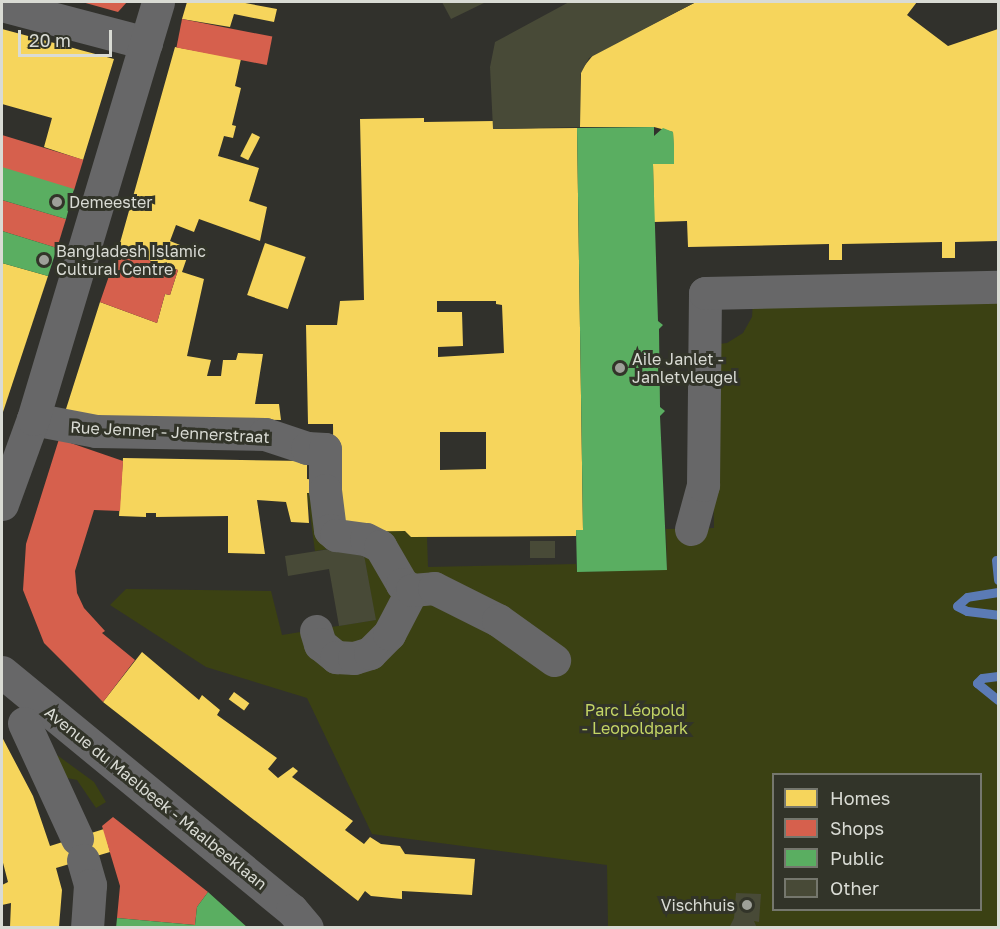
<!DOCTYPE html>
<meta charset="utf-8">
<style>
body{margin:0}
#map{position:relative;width:1000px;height:929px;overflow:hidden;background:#31312c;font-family:"Golos Text",sans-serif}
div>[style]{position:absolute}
.green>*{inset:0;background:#3b4113}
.homes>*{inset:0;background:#f6d55c;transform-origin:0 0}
.shops>*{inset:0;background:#d6604d;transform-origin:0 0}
.public>*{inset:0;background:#5aae61}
.stream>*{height:9px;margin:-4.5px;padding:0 4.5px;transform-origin:4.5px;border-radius:4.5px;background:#5b7bb5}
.building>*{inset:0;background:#484a37;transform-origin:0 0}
.minor>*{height:33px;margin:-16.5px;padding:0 16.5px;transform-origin:16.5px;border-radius:16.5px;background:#676768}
.dots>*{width:16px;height:16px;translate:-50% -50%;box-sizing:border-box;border:3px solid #323429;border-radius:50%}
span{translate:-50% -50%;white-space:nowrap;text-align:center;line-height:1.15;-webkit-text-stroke:6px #323429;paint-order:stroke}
.poi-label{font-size:16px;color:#d9dbd4}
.left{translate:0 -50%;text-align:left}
.right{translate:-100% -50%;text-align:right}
.street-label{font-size:16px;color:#d9dbd4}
.park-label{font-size:16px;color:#c4d565}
.frame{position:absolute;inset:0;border:3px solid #d9dbd4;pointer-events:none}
.legend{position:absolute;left:772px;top:773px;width:210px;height:138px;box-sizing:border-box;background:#323429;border:2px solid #75776d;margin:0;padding:8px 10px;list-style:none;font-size:18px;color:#d9dbd4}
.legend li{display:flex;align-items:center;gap:12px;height:30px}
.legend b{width:30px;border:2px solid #75776d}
.scale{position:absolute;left:18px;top:30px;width:94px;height:27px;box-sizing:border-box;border:3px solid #d9dbd4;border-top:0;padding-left:8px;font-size:18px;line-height:21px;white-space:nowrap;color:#d9dbd4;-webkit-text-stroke:4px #323429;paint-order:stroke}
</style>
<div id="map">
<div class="green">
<div style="clip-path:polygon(evenodd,998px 296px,998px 927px,593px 927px,608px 926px,607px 865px,372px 834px,307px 698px,206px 667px,110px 605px,126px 589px,271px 591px,282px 635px,375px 620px,362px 544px,315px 551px,307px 493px,317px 493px,334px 532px,405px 531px,411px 537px,427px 537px,428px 567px,576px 564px,577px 572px,667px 569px,666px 529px,714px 528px,711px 345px,727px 343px,743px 333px,752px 317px,753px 301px,998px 296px,774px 774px,980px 774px,980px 910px,774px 910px,774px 774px)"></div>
<div style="clip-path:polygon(57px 755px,94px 782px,106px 802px,96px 808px,77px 780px,57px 776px)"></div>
</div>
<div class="homes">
<div style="clip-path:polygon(187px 2px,240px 2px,277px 9px,274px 22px,234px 14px,230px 27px,182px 19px)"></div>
<div style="clip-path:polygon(696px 2px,917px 2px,907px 15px,948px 46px,998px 29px,998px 241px,955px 242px,955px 258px,942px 258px,942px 242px,842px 244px,842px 260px,829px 260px,829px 244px,688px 247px,687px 221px,654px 222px,653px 164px,674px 164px,673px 132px,654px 127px,580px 127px,581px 70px,594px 54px)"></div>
<div style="clip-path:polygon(2px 29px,114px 59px,83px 160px,44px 147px,52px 118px,2px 104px)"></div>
<div style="clip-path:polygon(175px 47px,241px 59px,235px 86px,241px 88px,232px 125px,236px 126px,233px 138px,224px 136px,218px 156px,259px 168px,249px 201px,267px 207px,260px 241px,199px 219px,194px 232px,176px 225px,170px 241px,190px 249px,182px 272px,204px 279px,187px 356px,211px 360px,207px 376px,221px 376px,223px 360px,236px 360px,238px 353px,263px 354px,255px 404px,279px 404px,281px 420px,71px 417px,66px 409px,100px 302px,157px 323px,165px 294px,170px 295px,178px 270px,118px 250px)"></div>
<div style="clip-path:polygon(evenodd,424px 118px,424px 122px,494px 121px,493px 129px,577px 128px,583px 530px,576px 530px,576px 536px,411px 537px,405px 531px,334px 532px,333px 424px,308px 424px,306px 325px,337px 325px,340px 301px,364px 300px,360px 119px,424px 118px,437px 301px,496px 301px,496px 304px,502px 305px,504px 353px,438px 357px,438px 347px,463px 346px,462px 312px,437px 312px,437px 301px,424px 118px,440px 432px,486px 432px,486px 469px,440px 470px,440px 432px)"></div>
<div style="left:252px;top:133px;width:9px;height:26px;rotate:27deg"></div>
<div style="left:265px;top:243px;width:43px;height:55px;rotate:19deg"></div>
<div style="clip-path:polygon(2px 263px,48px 276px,2px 415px)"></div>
<div style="clip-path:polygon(123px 458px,307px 461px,307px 479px,317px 480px,317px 493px,307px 493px,309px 523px,291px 522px,286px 502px,257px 500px,265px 554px,228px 553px,228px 516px,156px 517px,156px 513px,146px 513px,146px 517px,119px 516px)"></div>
<div style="clip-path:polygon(142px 652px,199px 700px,202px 695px,220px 710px,217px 715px,277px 758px,268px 769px,278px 778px,293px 767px,298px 771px,292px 777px,353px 821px,345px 830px,364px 844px,370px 837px,381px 844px,400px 846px,405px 854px,475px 859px,472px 895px,402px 891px,402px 899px,371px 896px,365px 891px,358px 901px,103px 702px)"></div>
<div style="left:234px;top:692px;width:19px;height:9px;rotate:36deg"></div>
<div style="clip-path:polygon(2px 737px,33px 796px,50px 846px,104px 829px,110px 852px,56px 868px,62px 890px,59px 927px,10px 927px,11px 903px,2px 905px,2px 885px,8px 882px,2px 859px)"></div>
</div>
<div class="shops">
<div style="clip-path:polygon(82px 2px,127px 2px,118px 12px)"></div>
<div style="left:182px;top:19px;width:92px;height:29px;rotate:11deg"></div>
<div style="left:2px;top:135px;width:85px;height:32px;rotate:17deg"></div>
<div style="clip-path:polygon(2px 200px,66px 219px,57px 248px,2px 231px)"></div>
<div style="clip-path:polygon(118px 250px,178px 270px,170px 295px,165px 294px,157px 323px,100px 302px)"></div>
<div style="clip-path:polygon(59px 439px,123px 461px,120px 511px,94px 510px,75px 571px,77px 593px,84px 608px,105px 631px,102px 633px,135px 660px,103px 702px,44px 643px,23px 590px,26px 544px)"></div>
<div style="clip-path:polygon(113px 817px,208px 892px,197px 907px,195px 925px,117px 918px,120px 886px,102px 826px)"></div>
</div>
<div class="public">
<div style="clip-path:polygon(654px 127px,654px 136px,663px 128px,673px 132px,674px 145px,674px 164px,653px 164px,658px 321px,663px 325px,659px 329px,660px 407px,665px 411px,660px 416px,667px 570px,577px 572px,576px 530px,583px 530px,577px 128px)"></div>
<div style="clip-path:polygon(2px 167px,74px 189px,66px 219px,2px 200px)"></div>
<div style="clip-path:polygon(2px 231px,57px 248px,48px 276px,2px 263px)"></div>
<div style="clip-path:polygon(208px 892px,248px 928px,116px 928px,117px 918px,195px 925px,197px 907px)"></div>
</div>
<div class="stream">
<div style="left:996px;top:560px;width:20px;rotate:84deg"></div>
<div style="left:998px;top:592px;width:31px;rotate:171deg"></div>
<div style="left:967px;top:597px;width:13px;rotate:138deg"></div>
<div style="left:957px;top:606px;width:11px;rotate:27deg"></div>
<div style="left:967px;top:611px;width:31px;rotate:7deg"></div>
<div style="left:998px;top:676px;width:16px;rotate:173deg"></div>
<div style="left:982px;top:678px;width:7px;rotate:135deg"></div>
<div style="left:977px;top:683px;width:27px;rotate:39deg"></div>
</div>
<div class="building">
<div style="clip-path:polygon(442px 2px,486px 2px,451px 19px)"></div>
<div style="clip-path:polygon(569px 2px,696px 2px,589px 58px,580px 75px,580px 127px,493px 129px,490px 67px,495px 42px)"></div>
<div style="left:555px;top:541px;width:17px;height:25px;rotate:90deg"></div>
<div style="clip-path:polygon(362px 544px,376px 620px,339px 626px,329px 569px,288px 576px,285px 556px)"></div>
<div style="clip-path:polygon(736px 893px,761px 894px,759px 922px,754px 921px,757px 928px,729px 928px,734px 918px)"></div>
</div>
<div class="minor">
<div style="left:2px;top:5px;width:149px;rotate:14.8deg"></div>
<div style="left:33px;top:419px;width:64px;rotate:10.8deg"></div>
<div style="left:96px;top:431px;width:169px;rotate:1deg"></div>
<div style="left:265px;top:434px;width:44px;rotate:18.4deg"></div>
<div style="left:307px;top:448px;width:18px;rotate:3deg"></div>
<div style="left:325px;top:449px;width:41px;rotate:90deg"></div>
<div style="left:325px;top:490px;width:40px;rotate:82.9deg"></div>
<div style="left:330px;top:530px;width:8px;rotate:40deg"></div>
<div style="left:336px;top:535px;width:30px;rotate:8deg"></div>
<div style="left:366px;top:539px;width:16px;rotate:27deg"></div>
<div style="left:380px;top:546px;width:44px;rotate:59.9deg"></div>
<div style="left:402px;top:584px;width:12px;rotate:31deg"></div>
<div style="left:2px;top:504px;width:90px;rotate:-70deg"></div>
<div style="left:33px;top:419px;width:435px;rotate:-73.3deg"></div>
<div style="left:691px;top:529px;width:46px;rotate:-74.7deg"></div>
<div style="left:703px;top:485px;width:192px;rotate:-89.4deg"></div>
<div style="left:705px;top:293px;width:293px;rotate:-1.2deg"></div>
<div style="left:316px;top:631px;width:14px;rotate:73deg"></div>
<div style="left:320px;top:644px;width:21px;rotate:39deg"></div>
<div style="left:336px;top:657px;width:18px;rotate:3deg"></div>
<div style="left:354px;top:658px;width:17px;rotate:-17deg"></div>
<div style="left:370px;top:653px;width:27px;rotate:-45deg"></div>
<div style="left:389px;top:634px;width:50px;rotate:-62.4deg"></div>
<div style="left:412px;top:590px;width:22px;rotate:-5deg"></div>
<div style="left:434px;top:588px;width:72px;rotate:26.6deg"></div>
<div style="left:498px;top:620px;width:69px;rotate:35.5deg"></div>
<div style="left:2px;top:672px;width:375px;rotate:39.4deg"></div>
<div style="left:292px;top:910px;width:23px;rotate:50deg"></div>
<div style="left:24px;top:723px;width:127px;rotate:65.3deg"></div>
<div style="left:83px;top:860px;width:26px;rotate:74deg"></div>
<div style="left:90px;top:885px;width:43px;rotate:94deg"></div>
</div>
<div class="dots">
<div style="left:57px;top:202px;background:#9ea099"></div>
<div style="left:44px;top:260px;background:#9ea099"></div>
<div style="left:620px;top:368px;background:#9ea099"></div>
<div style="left:747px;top:905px;background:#9ea099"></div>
</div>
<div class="poi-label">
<span class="left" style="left:69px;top:202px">Demeester</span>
<span class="left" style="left:56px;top:260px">Bangladesh Islamic<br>Cultural Centre</span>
<span class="left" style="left:632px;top:368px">Aile Janlet -<br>Janletvleugel</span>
<span class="right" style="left:735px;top:905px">Vischhuis</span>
</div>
<div class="street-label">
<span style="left:170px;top:432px;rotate:3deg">Rue Jenner - Jennerstraat</span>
<span style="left:156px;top:798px;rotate:39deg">Avenue du Maelbeek - Maalbeeklaan</span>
</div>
<div class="park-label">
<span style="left:635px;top:719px">Parc Léopold<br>- Leopoldpark</span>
</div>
<div class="frame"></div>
<ul class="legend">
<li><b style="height:16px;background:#f6d55c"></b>Homes</li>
<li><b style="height:16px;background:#d6604d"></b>Shops</li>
<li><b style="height:16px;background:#5aae61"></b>Public</li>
<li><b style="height:16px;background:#484a37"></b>Other</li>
</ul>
<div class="scale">20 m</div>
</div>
